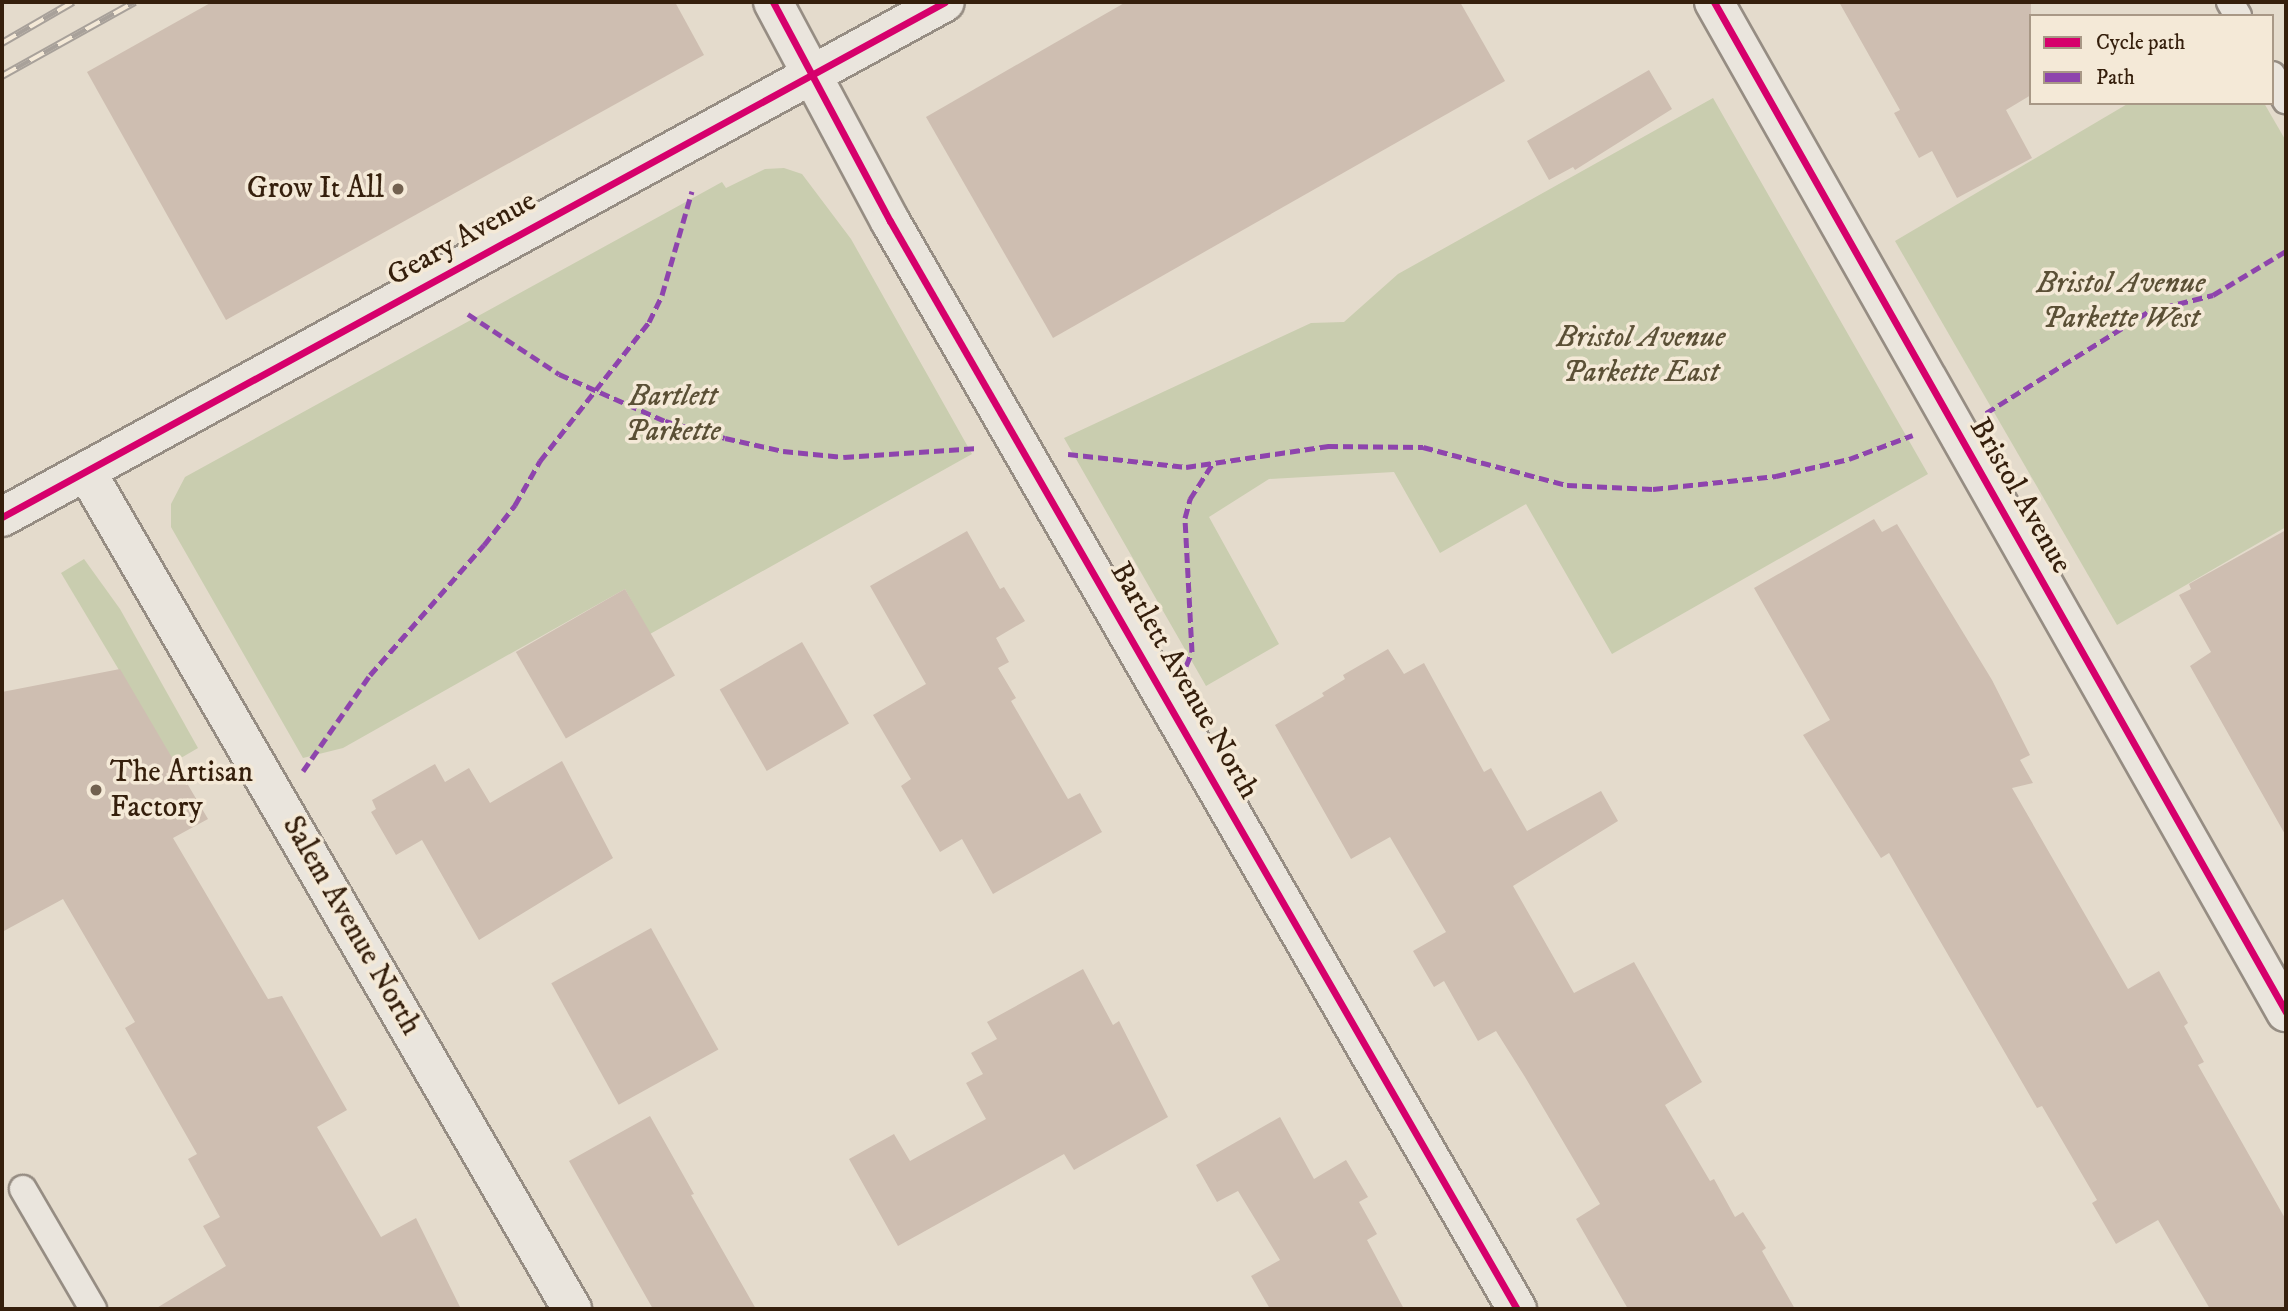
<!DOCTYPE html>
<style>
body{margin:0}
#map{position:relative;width:2288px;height:1311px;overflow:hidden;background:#e4dbcc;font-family:"IM FELL DW Pica",serif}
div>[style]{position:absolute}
.green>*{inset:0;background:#c9cdaf}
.building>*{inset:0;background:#cebeb1;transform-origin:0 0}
.roads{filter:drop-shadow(2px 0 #968d83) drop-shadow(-2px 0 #968d83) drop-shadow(0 2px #968d83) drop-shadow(0 -2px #968d83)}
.lane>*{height:26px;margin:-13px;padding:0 13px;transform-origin:13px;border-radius:13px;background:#eae5dd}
.street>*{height:38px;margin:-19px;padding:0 19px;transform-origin:19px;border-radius:19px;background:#eae5dd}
.rail>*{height:8px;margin-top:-4px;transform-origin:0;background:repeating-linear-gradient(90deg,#f4e9d7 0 16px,#a8a19a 0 32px);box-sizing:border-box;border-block:2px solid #a8a19a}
.quiet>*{height:5px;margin-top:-2.5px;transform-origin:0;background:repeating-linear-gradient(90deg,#8e44ad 0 10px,transparent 0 15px)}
.cycleway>*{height:7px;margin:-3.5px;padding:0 3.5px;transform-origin:3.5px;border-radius:3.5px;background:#d6006c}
.dots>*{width:19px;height:19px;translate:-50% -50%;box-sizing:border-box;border:4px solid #f4e9d7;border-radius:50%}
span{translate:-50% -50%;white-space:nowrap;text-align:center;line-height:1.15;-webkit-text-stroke:7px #f4e9d7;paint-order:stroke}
.poi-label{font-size:30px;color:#351f0c}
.right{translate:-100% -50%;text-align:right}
.left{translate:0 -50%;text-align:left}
.street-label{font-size:30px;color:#351f0c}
.park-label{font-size:30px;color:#5b5036;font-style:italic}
.frame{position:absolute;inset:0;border:4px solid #351f0c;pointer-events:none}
.legend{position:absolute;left:2029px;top:14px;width:245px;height:91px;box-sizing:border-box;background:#f4e9d7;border:2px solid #a89886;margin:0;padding:9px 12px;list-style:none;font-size:21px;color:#351f0c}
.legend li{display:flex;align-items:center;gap:14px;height:35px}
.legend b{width:35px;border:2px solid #a89886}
</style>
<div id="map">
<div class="green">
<div style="clip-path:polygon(1713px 98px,1928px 474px,1612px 654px,1526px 504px,1440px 553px,1394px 472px,1269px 479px,1209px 517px,1279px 644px,1206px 686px,1064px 438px,1311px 323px,1344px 322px,1398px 274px)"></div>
<div style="clip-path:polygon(2129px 103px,2264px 103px,2286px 141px,2286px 527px,2117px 625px,1895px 241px)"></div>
<div style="clip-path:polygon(784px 168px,802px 174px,851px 239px,972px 454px,650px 634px,625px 589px,343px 748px,303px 758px,171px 527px,171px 504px,185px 477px,722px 182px,726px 188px,765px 169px)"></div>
<div style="clip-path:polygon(84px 559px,120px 609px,198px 748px,174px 762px,61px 573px)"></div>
</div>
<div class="building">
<div style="clip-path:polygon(212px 2px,675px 2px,704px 55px,226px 320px,87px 72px)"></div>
<div style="clip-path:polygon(1126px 2px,1460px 2px,1505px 81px,1053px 338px,926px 117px)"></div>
<div style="clip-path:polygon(1839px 2px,2031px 2px,2031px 95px,2006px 110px,2032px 158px,1957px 198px,1932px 151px,1919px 158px,1894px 113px,1900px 110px)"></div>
<div style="clip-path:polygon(1649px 70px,1672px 109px,1575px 170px,1573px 167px,1549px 180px,1527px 141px)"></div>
<div style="clip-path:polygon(1874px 519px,1882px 532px,1897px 524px,1992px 680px,2030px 755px,2020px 760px,2033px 783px,2012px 788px,2128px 989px,2159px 971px,2188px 1023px,2184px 1026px,2204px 1062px,2198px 1065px,2286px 1220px,2286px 1309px,2210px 1309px,2158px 1220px,2116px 1244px,2092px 1203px,2097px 1200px,2042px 1106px,2037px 1108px,1889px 853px,1881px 858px,1803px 735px,1830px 720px,1754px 588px)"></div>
<div style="clip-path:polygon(2286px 530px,2286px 836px,2190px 666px,2211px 652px,2179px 595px,2191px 589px,2189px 584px)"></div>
<div style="clip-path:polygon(967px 531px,1000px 589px,1004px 587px,1025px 621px,996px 638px,1009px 662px,998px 668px,1016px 698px,1011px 701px,1068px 799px,1080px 793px,1102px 832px,993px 894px,962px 839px,940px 852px,901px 786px,911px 779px,873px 715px,926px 684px,870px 586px)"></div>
<div style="left:625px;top:589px;width:100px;height:126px;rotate:60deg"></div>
<div style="left:802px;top:642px;width:94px;height:95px;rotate:60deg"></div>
<div style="clip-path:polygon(1388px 649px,1404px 674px,1424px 663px,1484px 772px,1491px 768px,1527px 831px,1601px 791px,1618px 821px,1513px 886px,1574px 993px,1634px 962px,1702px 1082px,1665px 1105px,1710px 1181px,1714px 1179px,1735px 1217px,1743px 1212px,1766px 1248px,1762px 1251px,1795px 1309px,1628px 1309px,1576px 1219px,1600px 1204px,1525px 1077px,1496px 1031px,1478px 1041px,1444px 981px,1434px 987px,1413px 951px,1446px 932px,1390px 837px,1351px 859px,1275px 725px,1324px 696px,1322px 693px,1345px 679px,1343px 675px)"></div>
<div style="clip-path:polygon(120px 669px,208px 819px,173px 838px,268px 999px,282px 996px,347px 1110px,317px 1127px,381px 1237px,416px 1218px,461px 1309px,155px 1309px,226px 1266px,203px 1226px,220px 1217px,188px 1159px,197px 1154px,125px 1028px,135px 1022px,63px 899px,2px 932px,2px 692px)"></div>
<div style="clip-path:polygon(562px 761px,613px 858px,479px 940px,422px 840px,396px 855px,371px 812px,376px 809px,372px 800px,435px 764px,445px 782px,469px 768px,490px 803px)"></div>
<div style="left:651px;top:928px;width:139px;height:114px;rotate:61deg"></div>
<div style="clip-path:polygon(1083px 969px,1113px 1025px,1119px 1021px,1168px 1117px,1074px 1170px,1064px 1154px,898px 1246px,849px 1159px,894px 1134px,910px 1161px,986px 1119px,966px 1083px,983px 1074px,971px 1053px,997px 1039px,987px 1022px)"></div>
<div style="clip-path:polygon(650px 1116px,694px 1194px,691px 1195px,756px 1309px,653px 1309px,569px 1161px)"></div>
<div style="clip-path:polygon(1280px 1117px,1314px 1179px,1346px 1160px,1368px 1197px,1359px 1202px,1377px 1234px,1367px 1240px,1404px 1309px,1270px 1309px,1251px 1276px,1280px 1260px,1238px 1191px,1217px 1202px,1196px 1165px)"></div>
</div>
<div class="roads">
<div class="lane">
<div style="left:2230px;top:2px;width:16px;rotate:60deg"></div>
<div style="left:2272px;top:75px;width:29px;rotate:61deg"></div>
<div style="left:23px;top:1189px;width:139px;rotate:59.7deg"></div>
</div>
<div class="street">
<div style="left:773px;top:2px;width:248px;rotate:61.9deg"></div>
<div style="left:890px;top:221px;width:1256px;rotate:60.05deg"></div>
<div style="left:1714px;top:2px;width:1161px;rotate:60.48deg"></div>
<div style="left:86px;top:471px;width:969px;rotate:59.89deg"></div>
<div style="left:2px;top:517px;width:1074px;rotate:-28.64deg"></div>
</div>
</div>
<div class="rail">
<div style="left:2px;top:43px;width:82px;rotate:-30deg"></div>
<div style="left:2px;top:76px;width:152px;rotate:-29.1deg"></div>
</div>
<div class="quiet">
<div style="left:468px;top:314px;width:109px;rotate:33.4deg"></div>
<div style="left:559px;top:374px;width:116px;rotate:23.9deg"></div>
<div style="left:665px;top:421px;width:62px;rotate:15.8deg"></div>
<div style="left:725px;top:438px;width:59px;rotate:12.6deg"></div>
<div style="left:783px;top:451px;width:61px;rotate:5.6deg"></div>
<div style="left:844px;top:457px;width:134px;rotate:-3.8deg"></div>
<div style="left:1986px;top:413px;width:192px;rotate:-32deg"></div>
<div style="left:2149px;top:311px;width:66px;rotate:-14deg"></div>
<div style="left:2213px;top:295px;width:85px;rotate:-31.1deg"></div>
<div style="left:1068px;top:454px;width:119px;rotate:6.3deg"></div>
<div style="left:1186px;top:467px;width:144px;rotate:-8.4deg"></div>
<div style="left:1328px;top:446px;width:95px;rotate:0.6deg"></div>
<div style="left:1423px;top:447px;width:149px;rotate:14.8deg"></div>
<div style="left:1567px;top:485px;width:86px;rotate:2.7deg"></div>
<div style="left:1653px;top:489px;width:124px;rotate:-6deg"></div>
<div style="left:1776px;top:476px;width:75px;rotate:-13.1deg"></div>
<div style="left:1849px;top:459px;width:68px;rotate:-20.6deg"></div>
<div style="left:1186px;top:666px;width:15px;rotate:-67deg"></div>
<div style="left:1192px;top:652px;width:134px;rotate:-93deg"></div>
<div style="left:1185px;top:518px;width:20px;rotate:-75deg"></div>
<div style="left:1190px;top:499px;width:43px;rotate:-57.4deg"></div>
<div style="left:303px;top:771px;width:117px;rotate:-55.1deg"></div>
<div style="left:370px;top:675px;width:173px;rotate:-48.8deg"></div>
<div style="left:484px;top:545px;width:51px;rotate:-52.2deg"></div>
<div style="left:515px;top:505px;width:51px;rotate:-60.4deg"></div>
<div style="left:540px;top:461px;width:177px;rotate:-51.9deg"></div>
<div style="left:649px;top:322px;width:30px;rotate:-64deg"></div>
<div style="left:662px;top:295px;width:108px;rotate:-73.9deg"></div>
</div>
<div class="cycleway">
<div style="left:773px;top:2px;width:248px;rotate:61.9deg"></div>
<div style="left:890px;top:221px;width:1256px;rotate:60.05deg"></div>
<div style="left:1714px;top:2px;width:1161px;rotate:60.48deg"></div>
<div style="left:2px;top:517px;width:1074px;rotate:-28.64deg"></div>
</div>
<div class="dots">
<div style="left:398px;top:189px;background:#72614f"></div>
<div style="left:96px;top:790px;background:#72614f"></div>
</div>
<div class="poi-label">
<span class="right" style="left:384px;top:189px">Grow It All</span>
<span class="left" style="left:110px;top:790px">The Artisan<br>Factory</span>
</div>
<div class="street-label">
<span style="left:462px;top:239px;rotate:-29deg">Geary Avenue</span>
<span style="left:2020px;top:496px;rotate:60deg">Bristol Avenue</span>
<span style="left:1184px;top:681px;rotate:60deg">Bartlett Avenue North</span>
<span style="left:351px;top:926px;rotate:60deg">Salem Avenue North</span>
</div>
<div class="park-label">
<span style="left:2121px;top:301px">Bristol Avenue<br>Parkette West</span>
<span style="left:1641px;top:355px">Bristol Avenue<br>Parkette East</span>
<span style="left:673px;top:414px">Bartlett<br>Parkette</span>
</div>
<div class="frame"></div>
<ul class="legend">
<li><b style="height:9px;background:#d6006c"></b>Cycle path</li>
<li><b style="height:9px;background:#8e44ad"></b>Path</li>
</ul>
</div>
